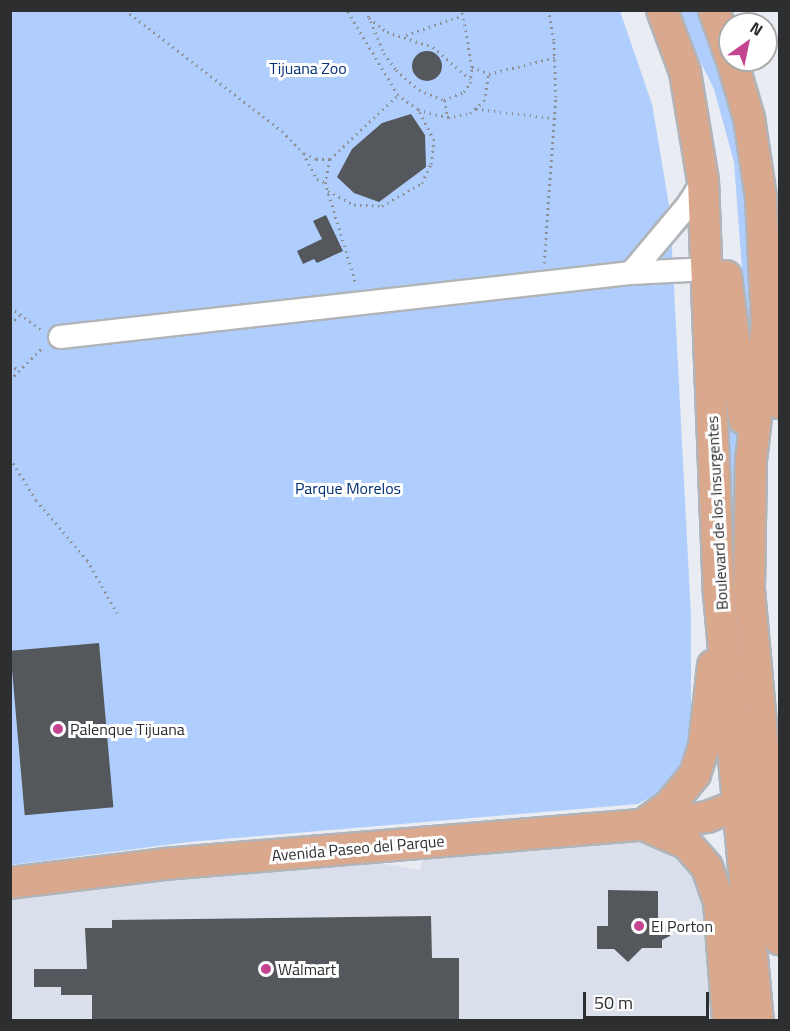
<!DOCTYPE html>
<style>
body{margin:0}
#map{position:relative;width:790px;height:1031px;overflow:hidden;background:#e9ecf2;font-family:"Titillium Web",sans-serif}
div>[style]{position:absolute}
.built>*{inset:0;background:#d9e0ec}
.green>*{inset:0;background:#afcefd}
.building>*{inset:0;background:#54575b;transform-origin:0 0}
.round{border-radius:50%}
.path>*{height:3px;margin-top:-1.5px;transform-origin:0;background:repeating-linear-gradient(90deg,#8c8e92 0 1.5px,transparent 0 6px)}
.roads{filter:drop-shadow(2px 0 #b1b4b9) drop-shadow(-2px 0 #b1b4b9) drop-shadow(0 2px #b1b4b9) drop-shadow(0 -2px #b1b4b9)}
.minor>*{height:22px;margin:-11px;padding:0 11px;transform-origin:11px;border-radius:11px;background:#fff}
.major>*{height:30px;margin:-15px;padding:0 15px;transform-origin:15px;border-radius:15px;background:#d9a88d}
.dots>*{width:16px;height:16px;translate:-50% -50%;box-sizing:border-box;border:3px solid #fff;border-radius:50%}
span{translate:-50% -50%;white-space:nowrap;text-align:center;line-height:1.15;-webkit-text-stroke:6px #fff;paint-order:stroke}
.park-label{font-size:16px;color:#023174}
.street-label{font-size:16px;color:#2c2e2f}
.poi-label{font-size:16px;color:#2c2e2f}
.left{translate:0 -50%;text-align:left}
.frame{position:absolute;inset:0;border:12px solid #2c2e2f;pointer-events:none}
.north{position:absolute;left:718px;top:12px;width:60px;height:60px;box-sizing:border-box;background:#fff;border:2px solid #ababac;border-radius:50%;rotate:33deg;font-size:16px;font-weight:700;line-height:24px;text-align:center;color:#2c2e2f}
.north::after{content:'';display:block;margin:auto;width:21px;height:27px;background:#c34490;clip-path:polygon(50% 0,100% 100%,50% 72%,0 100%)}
.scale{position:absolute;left:583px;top:992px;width:126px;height:27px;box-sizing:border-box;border:3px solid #2c2e2f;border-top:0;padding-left:8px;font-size:18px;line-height:21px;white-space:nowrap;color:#2c2e2f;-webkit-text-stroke:4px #fff;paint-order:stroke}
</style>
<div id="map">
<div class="built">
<div style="clip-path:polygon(648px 839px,669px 842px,706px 886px,716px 1020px,11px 1020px,11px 897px,66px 887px,368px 861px,420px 870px,423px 856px)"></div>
</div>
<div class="green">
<div style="clip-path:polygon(11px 11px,620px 11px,652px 104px,670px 211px,691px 616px,691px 736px,689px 756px,676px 783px,638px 804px,189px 842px,11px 865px)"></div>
<div style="clip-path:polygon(675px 11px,700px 11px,730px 86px,757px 254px,750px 377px,734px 162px,714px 89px)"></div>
<div style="clip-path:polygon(729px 409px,739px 440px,741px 465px,731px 510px)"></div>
</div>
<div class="building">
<div class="round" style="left:412px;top:51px;width:30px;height:30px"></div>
<div style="clip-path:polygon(411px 114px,425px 135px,426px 167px,379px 202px,354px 193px,337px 177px,352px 149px,382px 123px)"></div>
<div style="clip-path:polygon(326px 215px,343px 251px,317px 263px,314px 259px,303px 264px,297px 251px,322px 239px,313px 221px)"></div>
<div style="left:99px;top:643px;width:165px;height:89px;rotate:85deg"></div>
<div style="clip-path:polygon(608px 890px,658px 891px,658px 925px,670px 925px,670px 936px,662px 940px,662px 948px,642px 948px,628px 962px,614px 949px,597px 949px,597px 926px,608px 926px)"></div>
<div style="clip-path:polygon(431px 916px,432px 958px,459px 958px,459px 1020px,92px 1020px,92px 995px,61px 995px,61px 987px,34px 987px,34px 969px,87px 969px,85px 928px,112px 928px,112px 920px)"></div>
</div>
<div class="path">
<div style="left:125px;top:10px;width:198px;rotate:37.6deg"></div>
<div style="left:282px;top:131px;width:30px;rotate:46deg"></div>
<div style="left:303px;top:153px;width:30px;rotate:62deg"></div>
<div style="left:317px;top:179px;width:9px;rotate:21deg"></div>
<div style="left:366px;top:10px;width:47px;rotate:67.3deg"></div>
<div style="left:384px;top:53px;width:21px;rotate:55deg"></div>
<div style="left:396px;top:70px;width:30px;rotate:41deg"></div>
<div style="left:419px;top:90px;width:27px;rotate:22deg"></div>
<div style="left:444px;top:100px;width:22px;rotate:-22deg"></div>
<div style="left:464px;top:92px;width:11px;rotate:-56deg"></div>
<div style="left:470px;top:83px;width:16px;rotate:-83deg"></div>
<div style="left:472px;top:67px;width:58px;rotate:-100deg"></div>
<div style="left:369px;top:18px;width:23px;rotate:38deg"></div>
<div style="left:387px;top:32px;width:48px;rotate:18.1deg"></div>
<div style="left:433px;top:47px;width:49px;rotate:40.9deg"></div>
<div style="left:406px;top:35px;width:60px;rotate:-19.3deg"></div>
<div style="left:472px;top:67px;width:18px;rotate:22deg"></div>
<div style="left:489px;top:74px;width:68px;rotate:-14.4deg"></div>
<div style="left:444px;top:100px;width:17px;rotate:77deg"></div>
<div style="left:476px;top:109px;width:79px;rotate:6.6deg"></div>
<div style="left:418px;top:110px;width:31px;rotate:13deg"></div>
<div style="left:448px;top:117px;width:22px;rotate:-10deg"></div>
<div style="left:470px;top:113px;width:18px;rotate:-41deg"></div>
<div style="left:484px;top:101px;width:27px;rotate:-80deg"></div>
<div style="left:304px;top:153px;width:13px;rotate:27deg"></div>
<div style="left:316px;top:159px;width:14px"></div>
<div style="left:330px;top:159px;width:93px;rotate:-43.3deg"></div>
<div style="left:398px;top:95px;width:99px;rotate:-121deg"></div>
<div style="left:330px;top:159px;width:24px;rotate:102deg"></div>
<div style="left:325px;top:182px;width:107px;rotate:73.1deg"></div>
<div style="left:328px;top:191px;width:30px;rotate:28deg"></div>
<div style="left:354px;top:205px;width:28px;rotate:2deg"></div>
<div style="left:382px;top:206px;width:46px;rotate:-29.9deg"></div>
<div style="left:422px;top:183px;width:21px;rotate:-65deg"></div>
<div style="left:431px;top:164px;width:24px;rotate:-83deg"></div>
<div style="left:434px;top:140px;width:35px;rotate:-117deg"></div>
<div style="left:418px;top:109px;width:24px;rotate:-145deg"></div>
<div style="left:544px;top:263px;width:166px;rotate:-85.9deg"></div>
<div style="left:556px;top:97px;width:57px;rotate:-92deg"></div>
<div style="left:554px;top:40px;width:31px;rotate:-101deg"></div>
<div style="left:10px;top:307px;width:41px;rotate:36deg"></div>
<div style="left:10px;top:324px;width:13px;rotate:-42deg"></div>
<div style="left:10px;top:364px;width:10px;rotate:37deg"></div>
<div style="left:10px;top:380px;width:47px;rotate:-45deg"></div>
<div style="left:10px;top:458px;width:49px;rotate:58.2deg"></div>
<div style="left:36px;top:500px;width:79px;rotate:49.6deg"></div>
<div style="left:87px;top:560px;width:61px;rotate:60.5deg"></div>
</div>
<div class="roads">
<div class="minor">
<div style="left:631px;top:273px;width:89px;rotate:-50deg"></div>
<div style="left:688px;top:205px;width:28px;rotate:-58deg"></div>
<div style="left:60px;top:337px;width:575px;rotate:-6.4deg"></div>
<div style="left:631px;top:273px;width:77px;rotate:-3deg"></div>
</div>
<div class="major">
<div style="left:662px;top:10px;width:66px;rotate:69.6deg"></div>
<div style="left:685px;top:72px;width:110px;rotate:80.6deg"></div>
<div style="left:703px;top:181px;width:413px;rotate:87.8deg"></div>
<div style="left:719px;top:594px;width:428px;rotate:84.8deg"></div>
<div style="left:714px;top:10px;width:48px;rotate:70.4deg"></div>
<div style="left:732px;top:60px;width:60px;rotate:73.7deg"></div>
<div style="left:749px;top:118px;width:80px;rotate:81.4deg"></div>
<div style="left:761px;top:197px;width:127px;rotate:87.3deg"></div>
<div style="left:767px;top:324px;width:137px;rotate:96.7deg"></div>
<div style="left:751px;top:460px;width:130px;rotate:90.9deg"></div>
<div style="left:749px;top:590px;width:351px;rotate:84.9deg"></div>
<div style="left:726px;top:276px;width:144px;rotate:82.8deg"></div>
<div style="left:771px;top:350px;width:54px;rotate:80.4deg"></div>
<div style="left:644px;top:824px;width:32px;rotate:-36deg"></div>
<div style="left:670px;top:805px;width:40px;rotate:-51deg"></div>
<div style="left:695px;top:774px;width:29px;rotate:-72deg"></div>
<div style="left:704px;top:746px;width:81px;rotate:-83.6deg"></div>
<div style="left:646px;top:826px;width:45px;rotate:23.7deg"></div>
<div style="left:687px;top:844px;width:30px;rotate:49deg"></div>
<div style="left:707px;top:867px;width:37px;rotate:71deg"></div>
<div style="left:719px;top:902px;width:118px;rotate:85.6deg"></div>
<div style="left:10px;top:883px;width:155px;rotate:-7deg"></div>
<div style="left:164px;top:864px;width:481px;rotate:-4.7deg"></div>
<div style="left:643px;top:825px;width:64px;rotate:-7.1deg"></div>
<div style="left:707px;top:817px;width:34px;rotate:-21deg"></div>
<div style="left:739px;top:805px;width:20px;rotate:-3deg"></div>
</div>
</div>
<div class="dots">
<div style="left:58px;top:729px;background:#c34490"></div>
<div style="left:639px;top:926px;background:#c34490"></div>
<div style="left:266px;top:969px;background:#c34490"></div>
</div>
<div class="park-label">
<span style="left:308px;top:68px">Tijuana Zoo</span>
<span style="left:348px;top:488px">Parque Morelos</span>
</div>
<div class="street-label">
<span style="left:717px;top:513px;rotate:-93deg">Boulevard de los Insurgentes</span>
<span style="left:358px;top:848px;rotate:-5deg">Avenida Paseo del Parque</span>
</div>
<div class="poi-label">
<span class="left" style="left:70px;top:729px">Palenque Tijuana</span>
<span class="left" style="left:651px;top:926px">El Porton</span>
<span class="left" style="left:278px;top:969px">Walmart</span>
</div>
<div class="frame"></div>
<div class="north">N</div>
<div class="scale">50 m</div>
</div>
